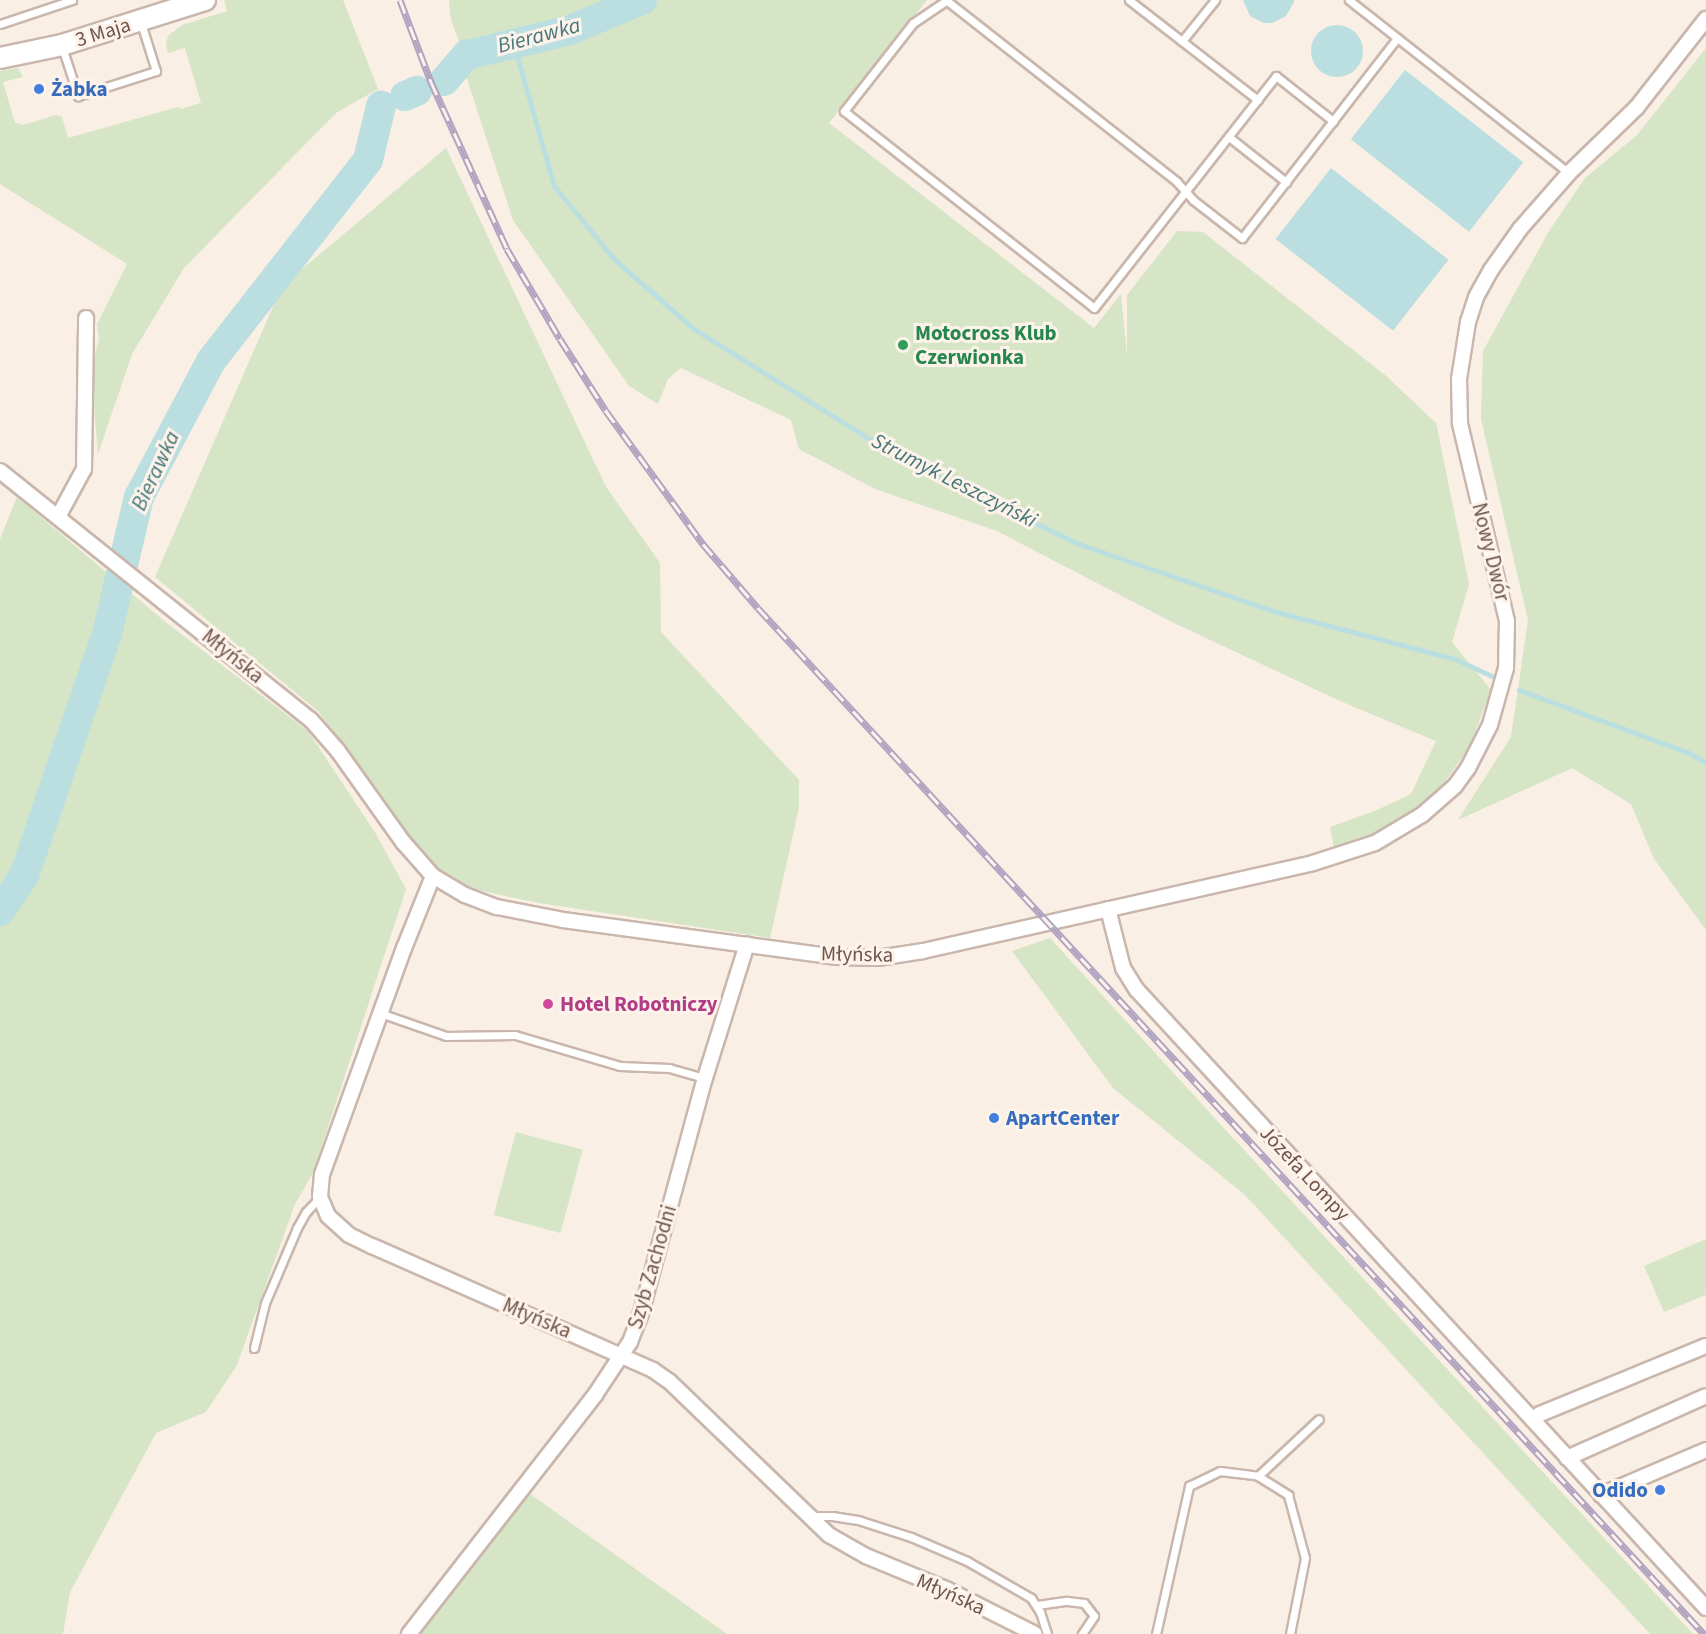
<!DOCTYPE html>
<meta charset="utf-8">
<style>
body{margin:0}
#map{position:relative;width:1706px;height:1634px;overflow:hidden;background:#f9efe4;font-family:"Source Sans 3",sans-serif}
div>[style]{position:absolute}
.green>*{inset:0;background:#d5e5c5;transform-origin:0 0}
.water>*{inset:0;background:#bbdfe1;transform-origin:0 0}
.round{border-radius:50%}
.stream>*{height:5px;margin:-2.5px;padding:0 2.5px;transform-origin:2.5px;border-radius:2.5px;background:#bbdfe1}
.river>*{height:30px;margin:-15px;padding:0 15px;transform-origin:15px;border-radius:15px;background:#bbdfe1}
.roads{filter:drop-shadow(2px 0 #c9b6ac) drop-shadow(-2px 0 #c9b6ac) drop-shadow(0 2px #c9b6ac) drop-shadow(0 -2px #c9b6ac)}
.lane>*{height:7px;margin:-3.5px;padding:0 3.5px;transform-origin:3.5px;border-radius:3.5px;background:#fff}
.street>*{height:14px;margin:-7px;padding:0 7px;transform-origin:7px;border-radius:7px;background:#fff}
.secondary>*{height:20px;margin:-10px;padding:0 10px;transform-origin:10px;border-radius:10px;background:#fff}
.rail>*{height:7px;margin-top:-3.5px;transform-origin:0;background:repeating-linear-gradient(90deg,#fdf3ea 0 14px,#b1a4c1 0 28px);box-sizing:border-box;border-block:2px solid #b1a4c1}
.dots>*{width:16px;height:16px;translate:-50% -50%;box-sizing:border-box;border:3px solid #fdf3ea;border-radius:50%}
span{translate:-50% -50%;white-space:nowrap;text-align:center;line-height:1.15;-webkit-text-stroke:6px #fdf3ea;paint-order:stroke}
.street-label{font-size:21px;color:#6f554d}
.shop-label{font-size:21px;color:#366cbe;font-weight:700}
.left{translate:0 -50%;text-align:left}
.right{translate:-100% -50%;text-align:right}
.leisure-label{font-size:21px;color:#27864d;font-weight:700}
.hotel-label{font-size:21px;color:#b23c85;font-weight:700}
.water-label{font-size:22px;color:#46777a;font-style:italic}
</style>
<div id="map">
<div class="green">
<div style="clip-path:polygon(224px 0,343px 0,378px 89px,336px 113px,184px 268px,132px 354px,98px 454px,91px 371px,99px 339px,97px 324px,127px 264px,0 184px,0 71px,18px 68px,23px 77px,3px 82px,15px 123px,23px 125px,56px 115px,62px 117px,68px 138px,178px 107px,181px 109px,201px 103px,185px 48px,168px 53px,166px 42px,169px 35px,182px 25px,227px 11px)"></div>
<div style="clip-path:polygon(449px 0,927px 0,829px 123px,1094px 328px,1121px 294px,1127px 356px,1127px 295px,1177px 231px,1203px 232px,1385px 375px,1436px 423px,1469px 584px,1452px 642px,1491px 690px,1470px 746px,1435px 796px,1386px 830px,1334px 848px,1330px 827px,1377px 810px,1411px 794px,1436px 741px,1340px 701px,1172px 622px,997px 531px,875px 489px,799px 449px,791px 420px,681px 368px,668px 379px,658px 404px,629px 386px,513px 220px,466px 76px,467px 63px,451px 20px)"></div>
<div style="clip-path:polygon(1706px 48px,1706px 930px,1654px 859px,1631px 804px,1572px 768px,1458px 820px,1511px 737px,1528px 620px,1481px 419px,1483px 351px,1549px 231px,1585px 178px,1637px 135px)"></div>
<div style="clip-path:polygon(446px 148px,606px 487px,660px 563px,661px 632px,799px 780px,799px 807px,770px 938px,539px 903px,463px 887px,437px 869px,391px 819px,319px 712px,155px 577px,282px 286px)"></div>
<div style="clip-path:polygon(17px 497px,163px 620px,308px 731px,376px 834px,406px 889px,313px 1173px,295px 1204px,237px 1365px,206px 1412px,156px 1433px,70px 1592px,63px 1634px,0 1634px,0 539px)"></div>
<div style="clip-path:polygon(1050px 938px,1221px 1125px,1693px 1634px,1650px 1634px,1244px 1194px,1113px 1088px,1012px 951px)"></div>
<div style="left:516px;top:1132px;width:69px;height:86px;rotate:15deg"></div>
<div style="clip-path:polygon(1706px 1239px,1706px 1295px,1664px 1312px,1644px 1266px)"></div>
<div style="clip-path:polygon(530px 1494px,727px 1634px,417px 1634px)"></div>
</div>
<div class="water">
<div style="clip-path:polygon(1243px 0,1294px 0,1294px 2px,1286px 16px,1272px 23px,1264px 23px,1250px 16px)"></div>
<div class="round" style="left:1311px;top:25px;width:52px;height:52px"></div>
<div style="left:1405px;top:70px;width:150px;height:88px;rotate:38deg"></div>
<div style="left:1331px;top:168px;width:149px;height:90px;rotate:38deg"></div>
</div>
<div class="stream">
<div style="left:514px;top:45px;width:147px;rotate:74.2deg"></div>
<div style="left:554px;top:186px;width:94px;rotate:50.6deg"></div>
<div style="left:614px;top:259px;width:106px;rotate:41.2deg"></div>
<div style="left:694px;top:329px;width:243px;rotate:32.1deg"></div>
<div style="left:900px;top:458px;width:199px;rotate:25.7deg"></div>
<div style="left:1079px;top:544px;width:209px;rotate:19deg"></div>
<div style="left:1277px;top:612px;width:184px;rotate:14.8deg"></div>
<div style="left:1455px;top:659px;width:43px;rotate:24.8deg"></div>
<div style="left:1519px;top:690px;width:181px;rotate:20.3deg"></div>
<div style="left:1689px;top:753px;width:20px;rotate:30deg"></div>
</div>
<div class="river">
<div style="left:444px;top:81px;width:35px;rotate:-49deg"></div>
<div style="left:467px;top:55px;width:106px;rotate:-13.6deg"></div>
<div style="left:570px;top:30px;width:78px;rotate:-22.6deg"></div>
<div style="left:405px;top:96px;width:13px;rotate:-23deg"></div>
<div style="left:0;top:911px;width:42px;rotate:-55.6deg"></div>
<div style="left:24px;top:876px;width:256px;rotate:-71.1deg"></div>
<div style="left:107px;top:634px;width:141px;rotate:-76.9deg"></div>
<div style="left:139px;top:497px;width:154px;rotate:-62.1deg"></div>
<div style="left:211px;top:361px;width:255px;rotate:-52deg"></div>
<div style="left:368px;top:160px;width:56px;rotate:-76.5deg"></div>
</div>
<div class="roads">
<div class="lane">
<div style="left:946px;top:0;width:294px;rotate:38.2deg"></div>
<div style="left:1177px;top:182px;width:24px;rotate:48deg"></div>
<div style="left:1193px;top:200px;width:62px;rotate:37.8deg"></div>
<div style="left:1242px;top:238px;width:253px;rotate:-52.2deg"></div>
<div style="left:947px;top:0;width:41px;rotate:145.9deg"></div>
<div style="left:913px;top:23px;width:112px;rotate:128.1deg"></div>
<div style="left:844px;top:111px;width:318px;rotate:38.2deg"></div>
<div style="left:1094px;top:308px;width:295px;rotate:-51.9deg"></div>
<div style="left:1276px;top:76px;width:73px;rotate:38.3deg"></div>
<div style="left:1129px;top:0;width:163px;rotate:37.8deg"></div>
<div style="left:1349px;top:0;width:280px;rotate:38.2deg"></div>
<div style="left:0;top:24px;width:76px;rotate:-18.4deg"></div>
<div style="left:1182px;top:41px;width:53px;rotate:-51.2deg"></div>
<div style="left:62px;top:47px;width:52px;rotate:71.9deg"></div>
<div style="left:78px;top:96px;width:82px;rotate:-17.8deg"></div>
<div style="left:156px;top:71px;width:50px;rotate:-107.4deg"></div>
<div style="left:1229px;top:137px;width:73px;rotate:38.3deg"></div>
<div style="left:380px;top:1013px;width:70px;rotate:19.2deg"></div>
<div style="left:446px;top:1036px;width:69px;rotate:-0.8deg"></div>
<div style="left:515px;top:1035px;width:109px;rotate:16.4deg"></div>
<div style="left:620px;top:1066px;width:49px;rotate:2.3deg"></div>
<div style="left:669px;top:1068px;width:37px;rotate:16deg"></div>
<div style="left:254px;top:1348px;width:46px;rotate:-76.3deg"></div>
<div style="left:265px;top:1303px;width:82px;rotate:-66.9deg"></div>
<div style="left:297px;top:1228px;width:18px;rotate:-61deg"></div>
<div style="left:306px;top:1212px;width:21px;rotate:-47deg"></div>
<div style="left:1258px;top:1476px;width:36px;rotate:32deg"></div>
<div style="left:1288px;top:1495px;width:65px;rotate:74.9deg"></div>
<div style="left:1305px;top:1558px;width:77px;rotate:101.2deg"></div>
<div style="left:810px;top:1516px;width:22px"></div>
<div style="left:832px;top:1516px;width:26px;rotate:9deg"></div>
<div style="left:858px;top:1520px;width:56px;rotate:17.8deg"></div>
<div style="left:911px;top:1537px;width:61px;rotate:23.2deg"></div>
<div style="left:967px;top:1561px;width:74px;rotate:30deg"></div>
<div style="left:1031px;top:1598px;width:17px;rotate:57deg"></div>
<div style="left:1040px;top:1612px;width:23px;rotate:72deg"></div>
<div style="left:1037px;top:1605px;width:30px;rotate:-8deg"></div>
<div style="left:1067px;top:1601px;width:17px;rotate:7deg"></div>
<div style="left:1084px;top:1603px;width:16px;rotate:52deg"></div>
<div style="left:1094px;top:1616px;width:22px;rotate:124deg"></div>
<div style="left:1156px;top:1634px;width:152px;rotate:-77.4deg"></div>
<div style="left:1189px;top:1486px;width:34px;rotate:-26deg"></div>
<div style="left:1220px;top:1471px;width:38px;rotate:7deg"></div>
<div style="left:1258px;top:1476px;width:83px;rotate:-43.1deg"></div>
</div>
<div class="street">
<div style="left:0;top:471px;width:398px;rotate:38.7deg"></div>
<div style="left:311px;top:720px;width:41px;rotate:48.9deg"></div>
<div style="left:338px;top:751px;width:112px;rotate:54.5deg"></div>
<div style="left:403px;top:842px;width:45px;rotate:48.6deg"></div>
<div style="left:433px;top:876px;width:37px;rotate:31deg"></div>
<div style="left:465px;top:895px;width:34px;rotate:21deg"></div>
<div style="left:497px;top:907px;width:67px;rotate:11.1deg"></div>
<div style="left:563px;top:920px;width:275px;rotate:7.7deg"></div>
<div style="left:836px;top:957px;width:42px;rotate:1.4deg"></div>
<div style="left:878px;top:958px;width:46px;rotate:-8.8deg"></div>
<div style="left:923px;top:951px;width:400px;rotate:-12.7deg"></div>
<div style="left:1313px;top:863px;width:65px;rotate:-17.9deg"></div>
<div style="left:1375px;top:843px;width:55px;rotate:-30.8deg"></div>
<div style="left:1422px;top:815px;width:44px;rotate:-41.3deg"></div>
<div style="left:1455px;top:786px;width:22px;rotate:-54deg"></div>
<div style="left:1468px;top:768px;width:48px;rotate:-62.9deg"></div>
<div style="left:1490px;top:725px;width:59px;rotate:-74.3deg"></div>
<div style="left:1506px;top:668px;width:47px;rotate:-88.8deg"></div>
<div style="left:1507px;top:621px;width:204px;rotate:-103.4deg"></div>
<div style="left:1460px;top:423px;width:44px;rotate:-91.3deg"></div>
<div style="left:1459px;top:379px;width:58px;rotate:-81deg"></div>
<div style="left:1468px;top:322px;width:26px;rotate:-72deg"></div>
<div style="left:1476px;top:297px;width:31px;rotate:-61deg"></div>
<div style="left:1491px;top:270px;width:50px;rotate:-54.7deg"></div>
<div style="left:1520px;top:229px;width:74px;rotate:-48.8deg"></div>
<div style="left:1569px;top:173px;width:95px;rotate:-44.1deg"></div>
<div style="left:1637px;top:107px;width:112px;rotate:-51.9deg"></div>
<div style="left:58px;top:517px;width:55px;rotate:-61.6deg"></div>
<div style="left:84px;top:469px;width:151px;rotate:-89.2deg"></div>
<div style="left:433px;top:876px;width:78px;rotate:111.9deg"></div>
<div style="left:404px;top:948px;width:240px;rotate:109.9deg"></div>
<div style="left:322px;top:1174px;width:23px;rotate:95deg"></div>
<div style="left:320px;top:1197px;width:21px;rotate:67deg"></div>
<div style="left:328px;top:1216px;width:28px;rotate:42deg"></div>
<div style="left:349px;top:1235px;width:25px;rotate:26deg"></div>
<div style="left:372px;top:1246px;width:307px;rotate:23.8deg"></div>
<div style="left:653px;top:1370px;width:19px;rotate:35deg"></div>
<div style="left:669px;top:1381px;width:222px;rotate:43.9deg"></div>
<div style="left:829px;top:1535px;width:43px;rotate:29.6deg"></div>
<div style="left:866px;top:1556px;width:89px;rotate:22.5deg"></div>
<div style="left:948px;top:1590px;width:97px;rotate:26.8deg"></div>
<div style="left:1108px;top:909px;width:61px;rotate:75.7deg"></div>
<div style="left:1123px;top:968px;width:26px;rotate:58deg"></div>
<div style="left:1137px;top:990px;width:840px;rotate:47.36deg"></div>
<div style="left:1533px;top:1420px;width:9px;rotate:-41deg"></div>
<div style="left:1540px;top:1414px;width:179px;rotate:-22.3deg"></div>
<div style="left:1567px;top:1458px;width:152px;rotate:-24deg"></div>
<div style="left:1601px;top:1495px;width:114px;rotate:-23.2deg"></div>
<div style="left:409px;top:1634px;width:303px;rotate:-52.1deg"></div>
<div style="left:595px;top:1395px;width:64px;rotate:-56.6deg"></div>
<div style="left:630px;top:1342px;width:31px;rotate:-69deg"></div>
<div style="left:641px;top:1313px;width:244px;rotate:-74.8deg"></div>
<div style="left:705px;top:1078px;width:140px;rotate:-72.6deg"></div>
</div>
<div class="secondary">
<div style="left:0;top:58px;width:63px;rotate:-11.8deg"></div>
<div style="left:62px;top:45px;width:150px;rotate:-17.5deg"></div>
</div>
</div>
<div class="rail">
<div style="left:400px;top:0;width:88px;rotate:69.3deg"></div>
<div style="left:431px;top:82px;width:183px;rotate:65.5deg"></div>
<div style="left:507px;top:249px;width:104px;rotate:59.5deg"></div>
<div style="left:560px;top:339px;width:85px;rotate:57.4deg"></div>
<div style="left:606px;top:411px;width:165px;rotate:53.9deg"></div>
<div style="left:703px;top:544px;width:84px;rotate:49.3deg"></div>
<div style="left:758px;top:608px;width:1396px;rotate:47.32deg"></div>
</div>
<div class="dots">
<div style="left:39px;top:89px;background:#3f7fe0"></div>
<div style="left:903px;top:345px;background:#2e9e5b"></div>
<div style="left:548px;top:1004px;background:#d1479c"></div>
<div style="left:994px;top:1118px;background:#3f7fe0"></div>
<div style="left:1660px;top:1490px;background:#3f7fe0"></div>
</div>
<div class="street-label">
<span style="left:103px;top:32px;rotate:-17deg">3 Maja</span>
<span style="left:1491px;top:552px;rotate:76deg">Nowy Dwór</span>
<span style="left:233px;top:656px;rotate:39deg">Młyńska</span>
<span style="left:857px;top:954px;rotate:1deg">Młyńska</span>
<span style="left:1305px;top:1173px;rotate:47deg">Józefa Lompy</span>
<span style="left:652px;top:1267px;rotate:-74deg">Szyb Zachodni</span>
<span style="left:537px;top:1318px;rotate:23deg">Młyńska</span>
<span style="left:951px;top:1594px;rotate:24deg">Młyńska</span>
</div>
<div class="shop-label">
<span class="left" style="left:51px;top:89px">Żabka</span>
<span class="left" style="left:1006px;top:1118px">ApartCenter</span>
<span class="right" style="left:1648px;top:1490px">Odido</span>
</div>
<div class="leisure-label">
<span class="left" style="left:915px;top:345px">Motocross Klub<br>Czerwionka</span>
</div>
<div class="hotel-label">
<span class="left" style="left:560px;top:1004px">Hotel Robotniczy</span>
</div>
<div class="water-label">
<span style="left:539px;top:36px;rotate:-15deg">Bierawka</span>
<span style="left:156px;top:471px;rotate:-65deg">Bierawka</span>
<span style="left:954px;top:481px;rotate:27deg">Strumyk Leszczyński</span>
</div>
</div>
